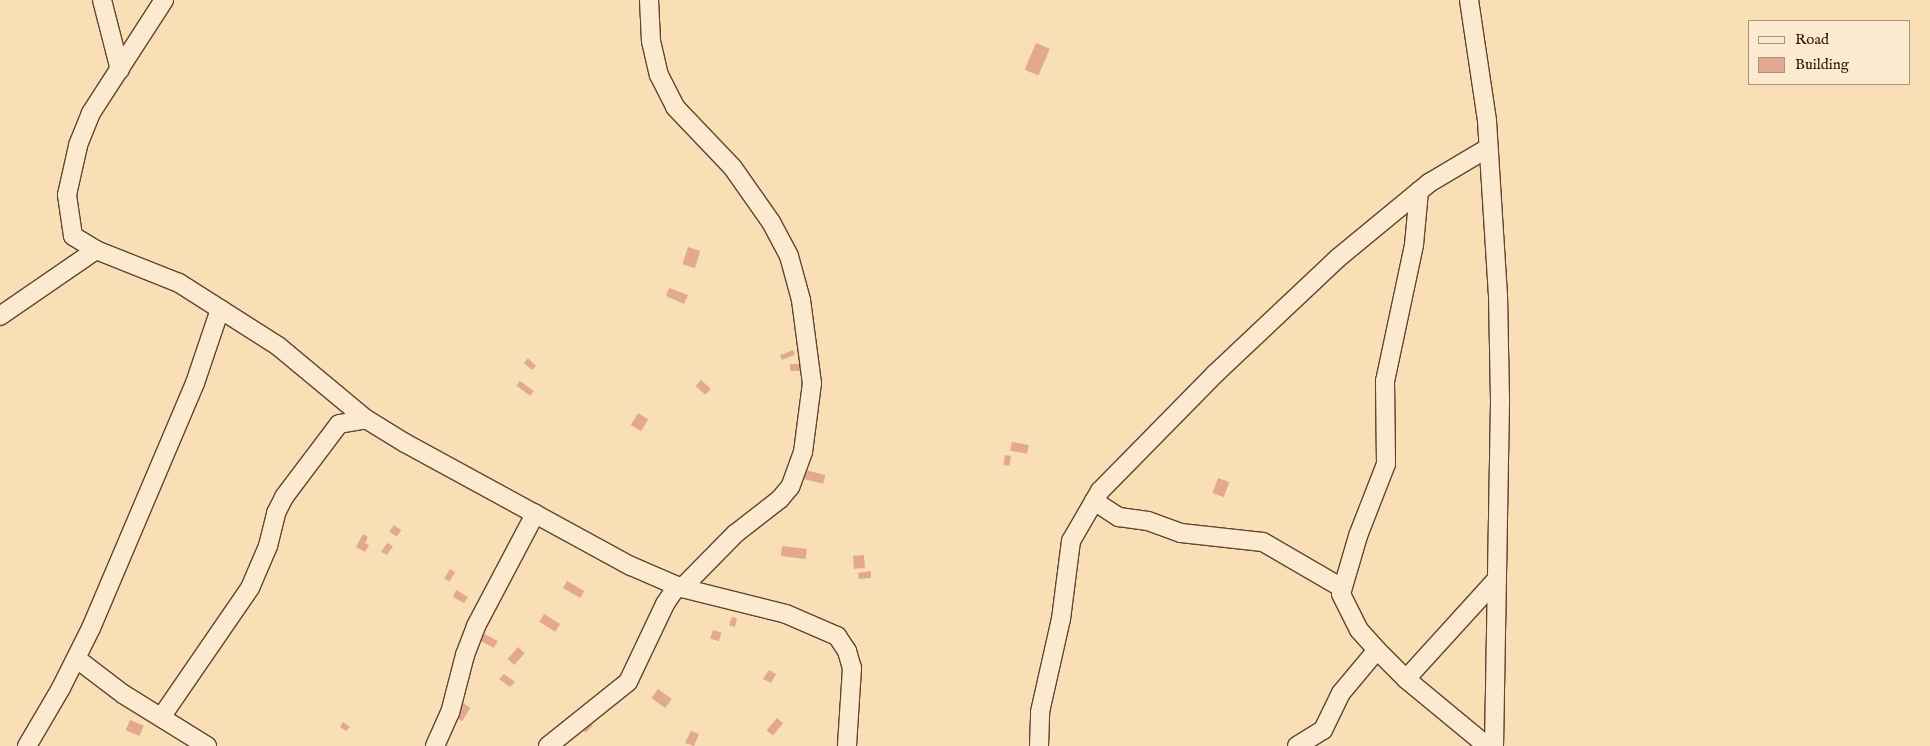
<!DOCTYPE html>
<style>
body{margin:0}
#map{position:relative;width:1930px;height:746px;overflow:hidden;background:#f9dfb6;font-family:"IM FELL English",serif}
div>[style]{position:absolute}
.building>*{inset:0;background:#e2a890;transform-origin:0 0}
.roads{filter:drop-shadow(1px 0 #624431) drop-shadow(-1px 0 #624431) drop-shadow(0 1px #624431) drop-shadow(0 -1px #624431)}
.minor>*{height:18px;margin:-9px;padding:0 9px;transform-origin:9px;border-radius:9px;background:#fbead0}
span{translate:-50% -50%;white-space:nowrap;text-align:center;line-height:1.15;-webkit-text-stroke:4px #fbead0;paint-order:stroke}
.legend{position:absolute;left:1748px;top:20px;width:162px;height:65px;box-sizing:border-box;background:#fbead0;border:1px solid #a9937f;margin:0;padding:6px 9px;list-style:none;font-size:15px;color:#2f1005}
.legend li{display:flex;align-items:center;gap:10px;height:25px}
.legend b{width:25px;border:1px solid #a9937f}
</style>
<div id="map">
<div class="building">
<div style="left:1036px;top:43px;width:15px;height:29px;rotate:23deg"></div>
<div style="left:688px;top:247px;width:13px;height:18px;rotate:18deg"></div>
<div style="clip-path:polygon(669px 288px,688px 295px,684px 304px,666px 296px)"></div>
<div style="left:793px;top:350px;width:5px;height:14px;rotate:68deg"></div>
<div style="clip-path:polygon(528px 358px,536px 366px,532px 370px,524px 363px)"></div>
<div style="left:790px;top:364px;width:11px;height:7px"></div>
<div style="left:701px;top:380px;width:13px;height:8px;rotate:42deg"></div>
<div style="left:520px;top:381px;width:17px;height:6px;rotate:36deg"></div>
<div style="left:638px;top:413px;width:12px;height:14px;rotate:31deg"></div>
<div style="left:1012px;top:442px;width:17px;height:9px;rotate:10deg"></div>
<div style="left:1005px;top:455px;width:6px;height:10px;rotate:9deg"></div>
<div style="left:805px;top:470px;width:21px;height:9px;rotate:14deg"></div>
<div style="left:1218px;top:478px;width:12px;height:16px;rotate:20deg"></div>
<div style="left:394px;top:525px;width:9px;height:8px;rotate:36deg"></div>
<div style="clip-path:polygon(363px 534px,368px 537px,365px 543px,369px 545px,365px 552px,356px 547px)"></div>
<div style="clip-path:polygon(387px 543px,393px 546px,387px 555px,381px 552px)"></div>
<div style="left:782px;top:546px;width:25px;height:10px;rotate:7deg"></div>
<div style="left:864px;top:555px;width:13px;height:11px;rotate:86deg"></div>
<div style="left:450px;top:569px;width:6px;height:11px;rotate:31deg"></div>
<div style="clip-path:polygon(871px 571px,871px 578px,859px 579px,858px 573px)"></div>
<div style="left:567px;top:581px;width:20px;height:8px;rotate:30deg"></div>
<div style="clip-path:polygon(456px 590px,468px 597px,464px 603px,453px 597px)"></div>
<div style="left:544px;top:614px;width:19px;height:9px;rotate:32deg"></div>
<div style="clip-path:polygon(732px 617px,737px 618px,735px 627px,729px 625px)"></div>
<div style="left:713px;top:630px;width:9px;height:9px;rotate:18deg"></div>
<div style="left:481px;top:632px;width:19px;height:8px;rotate:28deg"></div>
<div style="left:518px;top:647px;width:9px;height:16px;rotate:41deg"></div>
<div style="clip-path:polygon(769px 670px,776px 674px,771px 683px,763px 679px)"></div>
<div style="clip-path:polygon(504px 674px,515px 682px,510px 687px,499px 679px)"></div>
<div style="left:658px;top:689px;width:17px;height:11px;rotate:36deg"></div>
<div style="left:463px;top:703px;width:9px;height:16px;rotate:32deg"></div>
<div style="left:777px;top:718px;width:8px;height:16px;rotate:40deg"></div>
<div style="left:130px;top:720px;width:15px;height:11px;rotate:23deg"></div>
<div style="left:587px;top:720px;width:8px;height:10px;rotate:45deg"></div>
<div style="clip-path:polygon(343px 722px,350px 727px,346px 731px,340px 727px)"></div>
<div style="clip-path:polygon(691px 731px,699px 734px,694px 746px,685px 743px)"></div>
</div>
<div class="roads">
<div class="minor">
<div style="left:102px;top:0;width:72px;rotate:75.6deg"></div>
<div style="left:164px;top:0;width:135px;rotate:122.9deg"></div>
<div style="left:91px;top:113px;width:35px;rotate:112deg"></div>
<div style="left:78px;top:146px;width:50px;rotate:102.7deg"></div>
<div style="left:67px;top:195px;width:41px;rotate:81.7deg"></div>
<div style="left:73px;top:236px;width:27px;rotate:31deg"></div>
<div style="left:96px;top:250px;width:89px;rotate:21.7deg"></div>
<div style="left:179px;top:283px;width:117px;rotate:32.5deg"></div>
<div style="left:278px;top:346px;width:114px;rotate:39.7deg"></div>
<div style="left:366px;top:419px;width:46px;rotate:31.6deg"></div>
<div style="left:405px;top:443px;width:257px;rotate:28.6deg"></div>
<div style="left:631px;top:566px;width:56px;rotate:23.3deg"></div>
<div style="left:682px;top:588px;width:107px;rotate:14deg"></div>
<div style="left:786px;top:614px;width:56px;rotate:23.3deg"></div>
<div style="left:837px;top:636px;width:18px;rotate:56deg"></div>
<div style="left:847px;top:651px;width:18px;rotate:74deg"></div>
<div style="left:852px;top:668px;width:78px;rotate:93.7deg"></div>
<div style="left:649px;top:0;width:41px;rotate:87.2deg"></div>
<div style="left:651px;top:41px;width:35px;rotate:77deg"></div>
<div style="left:659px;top:75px;width:36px;rotate:63deg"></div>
<div style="left:675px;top:107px;width:84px;rotate:46.4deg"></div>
<div style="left:733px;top:168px;width:66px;rotate:54.9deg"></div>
<div style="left:771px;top:222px;width:38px;rotate:62deg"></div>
<div style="left:789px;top:256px;width:46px;rotate:74.7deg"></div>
<div style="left:801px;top:300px;width:84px;rotate:82.5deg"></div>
<div style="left:812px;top:383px;width:70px;rotate:97.4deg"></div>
<div style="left:803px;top:452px;width:37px;rotate:110deg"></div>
<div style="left:790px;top:487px;width:16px;rotate:130deg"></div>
<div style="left:780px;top:499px;width:57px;rotate:142.1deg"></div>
<div style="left:735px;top:534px;width:76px;rotate:134.5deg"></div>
<div style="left:1469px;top:0;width:122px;rotate:81.5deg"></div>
<div style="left:1487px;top:121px;width:174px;rotate:86.4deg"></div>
<div style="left:1498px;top:295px;width:108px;rotate:88.9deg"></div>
<div style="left:1500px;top:403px;width:343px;rotate:91deg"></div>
<div style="left:1419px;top:191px;width:54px;rotate:95.3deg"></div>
<div style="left:1414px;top:245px;width:139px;rotate:102deg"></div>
<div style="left:1385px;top:381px;width:83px;rotate:89.3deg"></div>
<div style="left:1386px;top:464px;width:77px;rotate:111.3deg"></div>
<div style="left:1358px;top:536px;width:60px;rotate:106.3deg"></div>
<div style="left:1341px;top:594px;width:40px;rotate:63.4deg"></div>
<div style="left:1359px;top:630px;width:27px;rotate:48deg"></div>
<div style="left:1377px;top:650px;width:41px;rotate:45deg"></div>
<div style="left:1406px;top:679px;width:105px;rotate:39.6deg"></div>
<div style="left:0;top:316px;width:116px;rotate:-34.5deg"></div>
<div style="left:1094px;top:501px;width:30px;rotate:33deg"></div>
<div style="left:1119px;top:517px;width:29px;rotate:8deg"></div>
<div style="left:1148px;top:521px;width:35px;rotate:20deg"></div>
<div style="left:1181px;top:533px;width:82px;rotate:6.3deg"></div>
<div style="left:1263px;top:542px;width:91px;rotate:30.2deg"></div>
<div style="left:77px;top:659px;width:58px;rotate:37.3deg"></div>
<div style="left:123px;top:694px;width:99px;rotate:31.8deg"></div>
<div style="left:1406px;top:679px;width:135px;rotate:-47.7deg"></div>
<div style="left:162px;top:716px;width:155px;rotate:-55.5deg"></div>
<div style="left:250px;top:588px;width:46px;rotate:-66.8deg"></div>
<div style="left:268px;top:546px;width:34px;rotate:-76deg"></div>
<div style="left:276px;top:513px;width:18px;rotate:-63deg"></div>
<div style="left:284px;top:497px;width:91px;rotate:-53deg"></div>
<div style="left:339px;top:424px;width:27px;rotate:-10deg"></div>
<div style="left:27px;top:746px;width:67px;rotate:-59.6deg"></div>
<div style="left:61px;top:688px;width:67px;rotate:-63.4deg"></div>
<div style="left:91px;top:628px;width:266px;rotate:-67deg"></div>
<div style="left:195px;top:383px;width:78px;rotate:-71.3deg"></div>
<div style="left:435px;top:746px;width:36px;rotate:-66deg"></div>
<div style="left:450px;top:713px;width:60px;rotate:-75.5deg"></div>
<div style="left:465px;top:655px;width:31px;rotate:-69deg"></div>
<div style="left:476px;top:626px;width:127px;rotate:-62.2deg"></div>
<div style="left:548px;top:746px;width:102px;rotate:-38.7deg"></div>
<div style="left:628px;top:682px;width:86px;rotate:-64.6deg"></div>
<div style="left:665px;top:604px;width:22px;rotate:-56deg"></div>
<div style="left:1039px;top:746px;width:34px;rotate:-88deg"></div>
<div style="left:1040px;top:712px;width:95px;rotate:-77.3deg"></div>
<div style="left:1061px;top:619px;width:79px;rotate:-82.7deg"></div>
<div style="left:1071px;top:541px;width:58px;rotate:-59.9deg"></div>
<div style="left:1100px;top:491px;width:164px;rotate:-45.5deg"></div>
<div style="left:1215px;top:374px;width:169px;rotate:-43.3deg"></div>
<div style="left:1338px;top:258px;width:118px;rotate:-39.5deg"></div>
<div style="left:1429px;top:183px;width:69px;rotate:-30.7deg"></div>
<div style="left:1297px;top:746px;width:31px;rotate:-32deg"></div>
<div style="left:1323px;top:730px;width:41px;rotate:-64.1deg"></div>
<div style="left:1341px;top:693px;width:56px;rotate:-50.1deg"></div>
</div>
</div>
<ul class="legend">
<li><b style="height:6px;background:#fbead0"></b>Road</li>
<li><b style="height:14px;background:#e2a890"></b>Building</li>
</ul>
</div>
